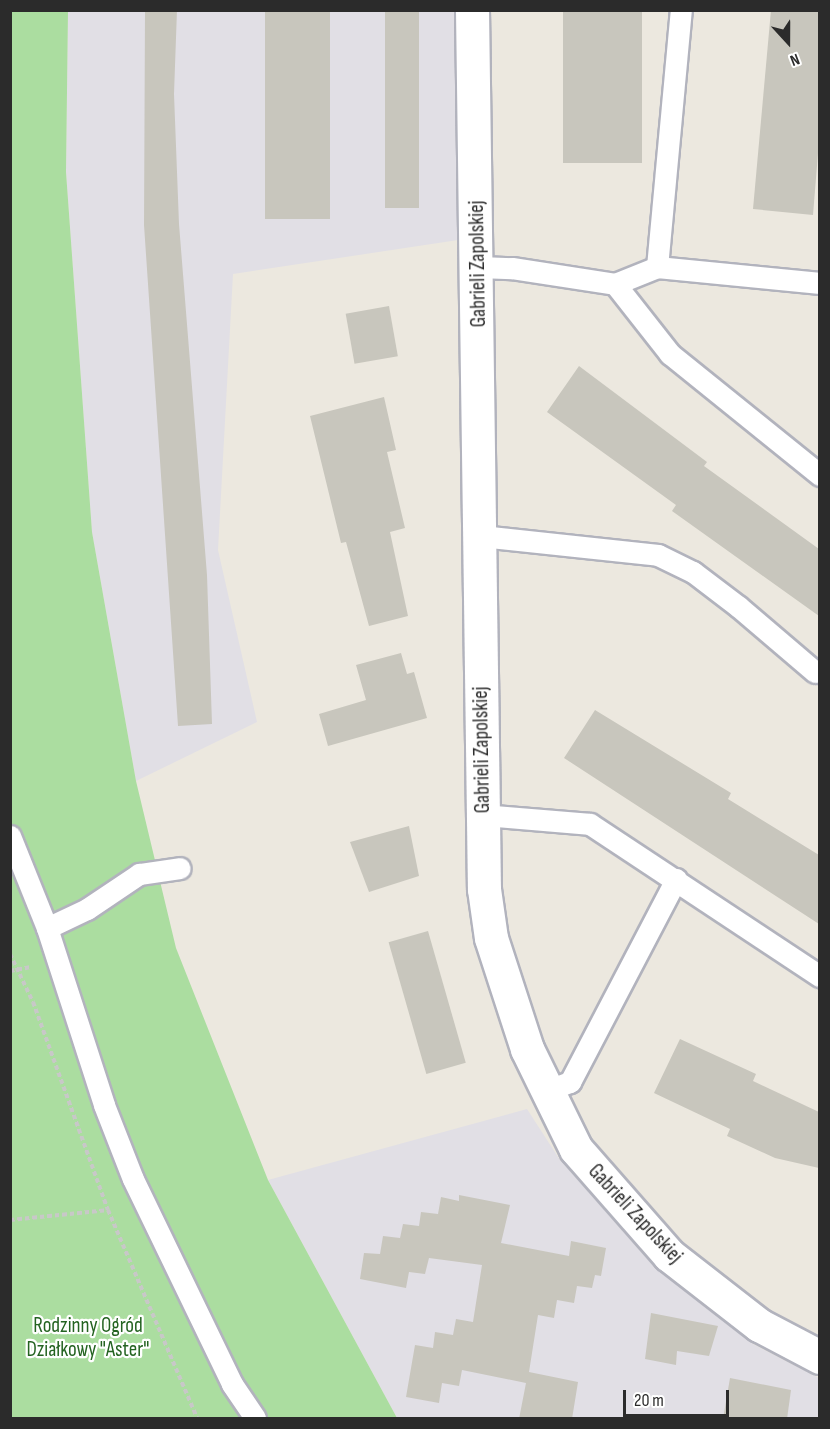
<!DOCTYPE html>
<meta charset="utf-8">
<style>
body{margin:0}
#map{position:relative;width:830px;height:1429px;overflow:hidden;background:#ece8df;font-family:"Sofia Sans Condensed",sans-serif}
div>[style]{position:absolute}
.industrial>*{inset:0;background:#e1dfe5}
.green>*{inset:0;background:#abdda0}
.building>*{inset:0;background:#c8c6bd;transform-origin:0 0}
.path>*{height:4px;margin-top:-2px;transform-origin:0;background:repeating-linear-gradient(90deg,#c8c8c8 0 4.5px,transparent 0 7.5px)}
.roads{filter:drop-shadow(2px 0 #b2b3bd) drop-shadow(-2px 0 #b2b3bd) drop-shadow(0 2px #b2b3bd) drop-shadow(0 -2px #b2b3bd)}
.service>*{height:21px;margin:-10.5px;padding:0 10.5px;transform-origin:10.5px;border-radius:10.5px;background:#fff}
.minor>*{height:33px;margin:-16.5px;padding:0 16.5px;transform-origin:16.5px;border-radius:16.5px;background:#fff}
span{translate:-50% -50%;white-space:nowrap;text-align:center;line-height:1.15;-webkit-text-stroke:4.5px #fff;paint-order:stroke}
.street-label{font-size:21px;color:#2b2b2b}
.park-label{font-size:21px;color:#246321}
.frame{position:absolute;inset:0;border:12px solid #2b2b2b;pointer-events:none}
.north{position:absolute;left:758px;top:12px;width:60px;height:60px;-webkit-text-stroke:4px #fff;paint-order:stroke;rotate:159deg;font-size:16px;font-weight:700;line-height:24px;text-align:center;color:#2b2b2b}
.north::after{content:'';display:block;margin:auto;width:21px;height:27px;background:#2b2b2b;clip-path:polygon(50% 0,100% 100%,50% 72%,0 100%)}
.scale{position:absolute;left:623px;top:1390px;width:106px;height:27px;box-sizing:border-box;border:3px solid #2b2b2b;border-top:0;padding-left:8px;font-size:18px;line-height:21px;white-space:nowrap;color:#2b2b2b;-webkit-text-stroke:4px #fff;paint-order:stroke}
</style>
<div id="map">
<div class="industrial">
<div style="clip-path:polygon(68px 11px,456px 11px,458px 240px,233px 274px,218px 550px,257px 722px,136px 781px,92px 532px,66px 172px)"></div>
<div style="clip-path:polygon(527px 1109px,560px 1160px,670px 1276px,753px 1344px,819px 1378px,819px 1418px,397px 1418px,268px 1180px)"></div>
</div>
<div class="green">
<div style="clip-path:polygon(10px 11px,68px 11px,66px 172px,92px 532px,136px 781px,176px 948px,268px 1180px,397px 1418px,11px 1418px)"></div>
</div>
<div class="building">
<div style="clip-path:polygon(145px 10px,177px 10px,174px 94px,179px 224px,207px 575px,212px 724px,178px 726px,144px 225px)"></div>
<div style="left:265px;top:10px;width:65px;height:209px"></div>
<div style="left:385px;top:10px;width:34px;height:198px"></div>
<div style="left:563px;top:10px;width:79px;height:153px"></div>
<div style="clip-path:polygon(771px 10px,819px 10px,819px 141px,813px 215px,753px 209px)"></div>
<div style="left:389px;top:306px;width:51px;height:44px;rotate:80deg"></div>
<div style="clip-path:polygon(579px 366px,707px 462px,704px 466px,819px 549px,819px 616px,672px 511px,676px 505px,547px 412px)"></div>
<div style="clip-path:polygon(384px 397px,396px 450px,387px 452px,405px 528px,390px 532px,408px 616px,369px 626px,346px 542px,341px 543px,310px 416px)"></div>
<div style="clip-path:polygon(401px 653px,407px 674px,414px 672px,427px 718px,328px 746px,319px 714px,366px 700px,356px 665px)"></div>
<div style="clip-path:polygon(595px 710px,731px 793px,728px 799px,819px 855px,819px 924px,564px 758px)"></div>
<div style="clip-path:polygon(409px 826px,419px 876px,369px 892px,350px 842px)"></div>
<div style="left:428px;top:931px;width:137px;height:41px;rotate:74deg"></div>
<div style="clip-path:polygon(680px 1039px,756px 1074px,753px 1081px,819px 1112px,819px 1168px,775px 1158px,727px 1136px,730px 1129px,654px 1093px)"></div>
<div style="clip-path:polygon(459px 1195px,510px 1205px,501px 1243px,569px 1256px,571px 1241px,606px 1248px,601px 1276px,595px 1275px,592px 1288px,577px 1286px,574px 1303px,557px 1300px,554px 1318px,538px 1315px,529px 1372px,578px 1382px,572px 1419px,519px 1419px,526px 1383px,462px 1370px,459px 1386px,442px 1383px,439px 1403px,406px 1397px,415px 1345px,433px 1348px,435px 1332px,453px 1335px,456px 1319px,473px 1322px,482px 1265px,429px 1258px,425px 1274px,409px 1272px,406px 1288px,360px 1279px,364px 1253px,380px 1254px,383px 1236px,400px 1238px,403px 1224px,419px 1226px,421px 1212px,438px 1214px,441px 1197px,459px 1201px)"></div>
<div style="clip-path:polygon(651px 1313px,718px 1326px,709px 1356px,677px 1351px,676px 1365px,645px 1359px)"></div>
<div style="clip-path:polygon(730px 1378px,791px 1390px,787px 1419px,723px 1419px)"></div>
</div>
<div class="path">
<div style="left:10px;top:954px;width:53px;rotate:64.4deg"></div>
<div style="left:33px;top:1002px;width:221px;rotate:70.2deg"></div>
<div style="left:108px;top:1210px;width:226px;rotate:66.8deg"></div>
<div style="left:10px;top:971px;width:20px;rotate:-11deg"></div>
<div style="left:10px;top:1220px;width:99px;rotate:-5.8deg"></div>
</div>
<div class="roads">
<div class="service">
<div style="left:478px;top:267px;width:34px;rotate:2deg"></div>
<div style="left:512px;top:268px;width:104px;rotate:8.8deg"></div>
<div style="left:615px;top:284px;width:45px;rotate:-22deg"></div>
<div style="left:657px;top:267px;width:164px;rotate:5.6deg"></div>
<div style="left:657px;top:267px;width:258px;rotate:-84.7deg"></div>
<div style="left:615px;top:284px;width:89px;rotate:51.8deg"></div>
<div style="left:670px;top:354px;width:193px;rotate:38.9deg"></div>
<div style="left:481px;top:536px;width:178px;rotate:6.1deg"></div>
<div style="left:658px;top:555px;width:39px;rotate:26deg"></div>
<div style="left:693px;top:572px;width:58px;rotate:37.3deg"></div>
<div style="left:739px;top:607px;width:100px;rotate:40.5deg"></div>
<div style="left:483px;top:815px;width:107px;rotate:4.8deg"></div>
<div style="left:590px;top:824px;width:276px;rotate:33.5deg"></div>
<div style="left:10px;top:836px;width:99px;rotate:68.1deg"></div>
<div style="left:47px;top:928px;width:186px;rotate:72.1deg"></div>
<div style="left:104px;top:1105px;width:79px;rotate:68.6deg"></div>
<div style="left:133px;top:1179px;width:228px;rotate:64.2deg"></div>
<div style="left:232px;top:1384px;width:41px;rotate:55.9deg"></div>
<div style="left:47px;top:928px;width:44px;rotate:-25.4deg"></div>
<div style="left:87px;top:909px;width:63px;rotate:-33.9deg"></div>
<div style="left:139px;top:874px;width:41px;rotate:-8.3deg"></div>
<div style="left:546px;top:1091px;width:26px;rotate:-21deg"></div>
<div style="left:570px;top:1082px;width:229px;rotate:-62.4deg"></div>
</div>
<div class="minor">
<div style="left:472px;top:10px;width:879px;rotate:89.22deg"></div>
<div style="left:484px;top:889px;width:49px;rotate:81.9deg"></div>
<div style="left:491px;top:938px;width:117px;rotate:72deg"></div>
<div style="left:527px;top:1049px;width:111px;rotate:63.9deg"></div>
<div style="left:576px;top:1149px;width:141px;rotate:48.7deg"></div>
<div style="left:669px;top:1255px;width:114px;rotate:37.9deg"></div>
<div style="left:759px;top:1325px;width:69px;rotate:27.7deg"></div>
</div>
</div>
<div class="street-label">
<span style="left:478px;top:264px;rotate:-91deg">Gabrieli Zapolskiej</span>
<span style="left:482px;top:750px;rotate:-91deg">Gabrieli Zapolskiej</span>
<span style="left:635px;top:1214px;rotate:47deg">Gabrieli Zapolskiej</span>
</div>
<div class="park-label">
<span style="left:88px;top:1338px">Rodzinny Ogród<br>Działkowy "Aster"</span>
</div>
<div class="frame"></div>
<div class="north">N</div>
<div class="scale">20 m</div>
</div>
